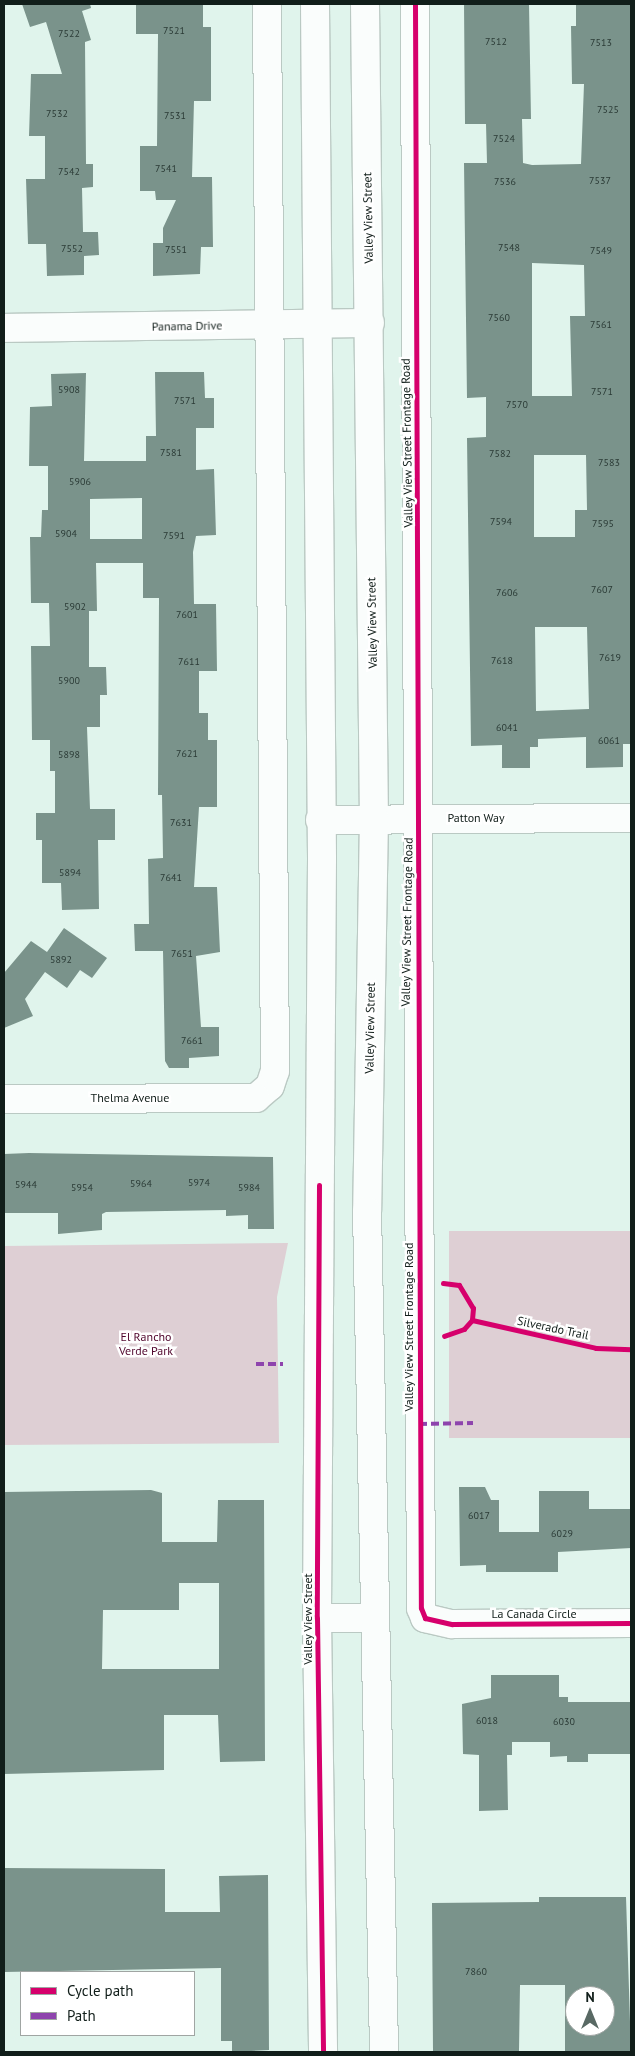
<!DOCTYPE html>
<style>
body{margin:0}
#map{position:relative;width:635px;height:2056px;overflow:hidden;background:#e0f4ec;font-family:"PT Sans",sans-serif}
div>[style]{position:absolute}
.green>*{inset:0;background:#decfd4;transform-origin:0 0}
.building>*{inset:0;background:#7a938b}
.roads{filter:drop-shadow(1px 0 #bac9c3) drop-shadow(-1px 0 #bac9c3) drop-shadow(0 1px #bac9c3) drop-shadow(0 -1px #bac9c3)}
.minor>*{height:28px;margin:-14px;padding:0 14px;transform-origin:14px;border-radius:14px;background:#fafdfc}
.tertiary>*{height:28px;margin:-14px;padding:0 14px;transform-origin:14px;border-radius:14px;background:#fafdfc}
.primary>*{height:28px;margin:-14px;padding:0 14px;transform-origin:14px;border-radius:14px;background:#fafdfc}
.quiet>*{height:4px;margin-top:-2px;transform-origin:0;background:repeating-linear-gradient(90deg,#8e44ad 0 8px,transparent 0 12px)}
.cycleway>*{height:5px;margin:-2.5px;padding:0 2.5px;transform-origin:2.5px;border-radius:2.5px;background:#d6006c}
span{translate:-50% -50%;white-space:nowrap;text-align:center;line-height:1.15;-webkit-text-stroke:5px #fff;paint-order:stroke}
.number-label{font-size:10px;color:#2b3b36}
.number-label span{-webkit-text-stroke-width:0}
.street-label{font-size:12px;color:#111e1a}
.park-label{font-size:12px;color:#50052c}
.frame{position:absolute;inset:0;border:5px solid #111e1a;pointer-events:none}
.legend{position:absolute;left:20px;top:1971px;width:175px;height:65px;box-sizing:border-box;background:#fff;border:1px solid #a0a5a3;margin:0;padding:6px 9px;list-style:none;font-size:15px;color:#111e1a}
.legend li{display:flex;align-items:center;gap:10px;height:25px}
.legend b{width:25px;border:1px solid #a0a5a3}
.north{position:absolute;left:565px;top:1986px;width:50px;height:50px;box-sizing:border-box;background:#fff;border:1px solid #a0a5a3;border-radius:50%;rotate:0deg;font-size:14px;font-weight:700;line-height:20px;text-align:center;color:#111e1a}
.north::after{content:'';display:block;margin:auto;width:18px;height:22px;background:#596964;clip-path:polygon(50% 0,100% 100%,50% 72%,0 100%)}
</style>
<div id="map">
<div class="green">
<div style="left:631px;top:1231px;width:207px;height:182px;rotate:90deg"></div>
<div style="clip-path:polygon(288px 1243px,277px 1297px,279px 1443px,4px 1445px,4px 1246px)"></div>
</div>
<div class="building">
<div style="clip-path:polygon(22px 4px,90px 4px,91px 8px,82px 11px,91px 40px,85px 42px,86px 164px,93px 164px,93px 187px,82px 188px,83px 232px,98px 232px,99px 255px,84px 256px,84px 275px,47px 276px,46px 244px,28px 244px,26px 179px,45px 179px,45px 136px,29px 136px,31px 74px,62px 74px,46px 22px,30px 27px)"></div>
<div style="clip-path:polygon(136px 4px,203px 4px,203px 27px,211px 27px,211px 101px,194px 101px,192px 177px,212px 177px,213px 247px,201px 247px,200px 274px,153px 276px,153px 243px,163px 243px,163px 228px,176px 200px,156px 200px,155px 191px,140px 191px,140px 146px,157px 146px,158px 34px,136px 34px)"></div>
<div style="clip-path:polygon(evenodd,464px 4px,529px 4px,531px 119px,522px 119px,523px 163px,532px 165px,581px 164px,584px 84px,572px 84px,571px 26px,576px 26px,576px 4px,631px 4px,631px 744px,623px 744px,623px 767px,586px 768px,586px 737px,538px 739px,538px 747px,530px 747px,530px 768px,502px 768px,502px 745px,471px 746px,467px 438px,486px 437px,486px 397px,467px 398px,464px 163px,487px 163px,486px 124px,465px 124px,464px 4px,532px 263px,584px 265px,585px 316px,570px 316px,572px 396px,532px 396px,532px 263px,464px 4px,534px 455px,586px 455px,587px 510px,575px 510px,575px 537px,534px 537px,534px 455px,464px 4px,535px 627px,587px 627px,589px 709px,536px 711px,535px 627px)"></div>
<div style="clip-path:polygon(evenodd,155px 372px,204px 372px,205px 398px,214px 398px,214px 428px,196px 428px,196px 470px,214px 469px,216px 535px,196px 536px,193px 552px,194px 604px,216px 604px,217px 671px,199px 671px,199px 713px,208px 713px,208px 740px,217px 740px,217px 807px,199px 807px,194px 887px,217px 887px,220px 952px,196px 956px,201px 1027px,219px 1027px,219px 1056px,189px 1058px,189px 1068px,169px 1068px,165px 1061px,163px 951px,135px 951px,134px 924px,149px 924px,148px 859px,163px 858px,162px 795px,158px 795px,159px 598px,143px 598px,143px 563px,96px 563px,97px 611px,89px 611px,89px 667px,106px 667px,107px 695px,100px 695px,100px 727px,87px 727px,90px 809px,115px 809px,115px 840px,98px 840px,99px 909px,62px 910px,61px 883px,42px 883px,42px 840px,36px 840px,36px 813px,55px 813px,55px 771px,50px 771px,50px 740px,32px 740px,31px 646px,50px 646px,49px 603px,31px 603px,30px 537px,41px 537px,42px 510px,48px 510px,48px 466px,29px 466px,30px 407px,52px 406px,51px 374px,86px 373px,84px 461px,146px 461px,146px 436px,156px 436px,155px 372px,142px 498px,142px 539px,90px 539px,90px 499px,142px 498px)"></div>
<div style="clip-path:polygon(64px 928px,107px 958px,92px 978px,80px 970px,67px 988px,45px 972px,25px 999px,33px 1016px,4px 1028px,4px 973px,31px 941px,47px 952px)"></div>
<div style="clip-path:polygon(29px 1153px,273px 1157px,274px 1229px,248px 1229px,248px 1215px,226px 1216px,226px 1210px,106px 1212px,102px 1214px,102px 1230px,58px 1234px,58px 1213px,4px 1213px,4px 1154px)"></div>
<div style="clip-path:polygon(459px 1487px,485px 1487px,491px 1500px,499px 1500px,499px 1532px,539px 1532px,539px 1491px,589px 1491px,589px 1509px,631px 1509px,631px 1548px,558px 1552px,558px 1572px,486px 1572px,486px 1565px,460px 1566px)"></div>
<div style="clip-path:polygon(evenodd,151px 1490px,162px 1493px,162px 1542px,217px 1542px,218px 1500px,264px 1500px,265px 1761px,220px 1762px,218px 1715px,164px 1715px,164px 1770px,4px 1774px,4px 1492px,151px 1490px,179px 1583px,219px 1583px,219px 1669px,102px 1669px,103px 1610px,179px 1610px,179px 1583px)"></div>
<div style="clip-path:polygon(491px 1675px,559px 1675px,559px 1697px,568px 1697px,568px 1702px,631px 1702px,631px 1754px,588px 1754px,588px 1762px,567px 1762px,567px 1756px,550px 1757px,550px 1742px,512px 1742px,512px 1755px,507px 1755px,508px 1810px,479px 1811px,479px 1755px,463px 1754px,462px 1704px,491px 1698px)"></div>
<div style="clip-path:polygon(4px 1868px,165px 1869px,165px 1912px,220px 1912px,219px 1876px,268px 1875px,269px 2050px,232px 2052px,232px 2041px,221px 2041px,221px 1968px,4px 1972px)"></div>
<div style="clip-path:polygon(evenodd,539px 1897px,626px 1897px,631px 2052px,565px 2051px,565px 1985px,520px 1985px,519px 2051px,433px 2052px,432px 1903px,539px 1902px,539px 1897px,575px 1996px,605px 1996px,605px 2026px,575px 2026px,575px 1996px)"></div>
</div>
<div class="roads">
<div class="minor">
<div style="left:415px;top:4px;width:1604px;rotate:89.79deg"></div>
<div style="left:421px;top:1608px;width:11px;rotate:68deg"></div>
<div style="left:425px;top:1618px;width:28px;rotate:13deg"></div>
<div style="left:452px;top:1624px;width:179px;rotate:-0.3deg"></div>
<div style="left:4px;top:328px;width:366px;rotate:-0.8deg"></div>
<div style="left:320px;top:820px;width:311px;rotate:-0.4deg"></div>
<div style="left:256px;top:1098px;width:18px;rotate:-41deg"></div>
<div style="left:270px;top:1086px;width:16px;rotate:-72deg"></div>
<div style="left:275px;top:1071px;width:1067px;rotate:-90.43deg"></div>
</div>
<div class="tertiary">
<div style="left:4px;top:1099px;width:252px;rotate:-0.2deg"></div>
</div>
<div class="primary">
<div style="left:315px;top:4px;width:855px;rotate:89.53deg"></div>
<div style="left:322px;top:859px;width:759px;rotate:90.38deg"></div>
<div style="left:317px;top:1618px;width:434px;rotate:89.2deg"></div>
<div style="left:365px;top:4px;width:814px;rotate:89.37deg"></div>
<div style="left:374px;top:818px;width:393px;rotate:91deg"></div>
<div style="left:367px;top:1211px;width:841px;rotate:88.84deg"></div>
<div style="left:317px;top:1618px;width:58px"></div>
</div>
</div>
<div class="quiet">
<div style="left:256px;top:1364px;width:27px"></div>
<div style="left:419px;top:1424px;width:54px;rotate:-1.1deg"></div>
</div>
<div class="cycleway">
<div style="left:415px;top:4px;width:1604px;rotate:89.79deg"></div>
<div style="left:421px;top:1608px;width:11px;rotate:68deg"></div>
<div style="left:425px;top:1618px;width:28px;rotate:13deg"></div>
<div style="left:452px;top:1624px;width:179px;rotate:-0.3deg"></div>
<div style="left:319px;top:1185px;width:433px;rotate:90.3deg"></div>
<div style="left:317px;top:1618px;width:434px;rotate:89.2deg"></div>
<div style="left:443px;top:1283px;width:16px;rotate:7deg"></div>
<div style="left:459px;top:1285px;width:27px;rotate:59deg"></div>
<div style="left:473px;top:1308px;width:12px;rotate:95deg"></div>
<div style="left:472px;top:1320px;width:12px;rotate:132deg"></div>
<div style="left:464px;top:1329px;width:21px;rotate:161deg"></div>
<div style="left:472px;top:1320px;width:127px;rotate:12.7deg"></div>
<div style="left:596px;top:1348px;width:35px;rotate:2deg"></div>
</div>
<div class="number-label">
<span style="left:174px;top:31px">7521</span>
<span style="left:69px;top:34px">7522</span>
<span style="left:496px;top:42px">7512</span>
<span style="left:601px;top:43px">7513</span>
<span style="left:608px;top:110px">7525</span>
<span style="left:57px;top:114px">7532</span>
<span style="left:175px;top:116px">7531</span>
<span style="left:504px;top:139px">7524</span>
<span style="left:166px;top:169px">7541</span>
<span style="left:69px;top:172px">7542</span>
<span style="left:600px;top:181px">7537</span>
<span style="left:505px;top:182px">7536</span>
<span style="left:509px;top:248px">7548</span>
<span style="left:72px;top:249px">7552</span>
<span style="left:176px;top:250px">7551</span>
<span style="left:601px;top:251px">7549</span>
<span style="left:499px;top:318px">7560</span>
<span style="left:601px;top:325px">7561</span>
<span style="left:69px;top:390px">5908</span>
<span style="left:602px;top:392px">7571</span>
<span style="left:185px;top:401px">7571</span>
<span style="left:517px;top:405px">7570</span>
<span style="left:171px;top:453px">7581</span>
<span style="left:500px;top:454px">7582</span>
<span style="left:609px;top:463px">7583</span>
<span style="left:80px;top:482px">5906</span>
<span style="left:501px;top:522px">7594</span>
<span style="left:603px;top:524px">7595</span>
<span style="left:66px;top:534px">5904</span>
<span style="left:174px;top:536px">7591</span>
<span style="left:602px;top:590px">7607</span>
<span style="left:507px;top:593px">7606</span>
<span style="left:75px;top:607px">5902</span>
<span style="left:187px;top:615px">7601</span>
<span style="left:610px;top:658px">7619</span>
<span style="left:502px;top:661px">7618</span>
<span style="left:189px;top:662px">7611</span>
<span style="left:69px;top:681px">5900</span>
<span style="left:507px;top:728px">6041</span>
<span style="left:609px;top:741px">6061</span>
<span style="left:187px;top:754px">7621</span>
<span style="left:69px;top:755px">5898</span>
<span style="left:181px;top:823px">7631</span>
<span style="left:70px;top:873px">5894</span>
<span style="left:171px;top:878px">7641</span>
<span style="left:182px;top:954px">7651</span>
<span style="left:61px;top:960px">5892</span>
<span style="left:192px;top:1041px">7661</span>
<span style="left:199px;top:1183px">5974</span>
<span style="left:141px;top:1184px">5964</span>
<span style="left:26px;top:1185px">5944</span>
<span style="left:82px;top:1188px">5954</span>
<span style="left:249px;top:1188px">5984</span>
<span style="left:479px;top:1516px">6017</span>
<span style="left:562px;top:1534px">6029</span>
<span style="left:487px;top:1721px">6018</span>
<span style="left:564px;top:1722px">6030</span>
<span style="left:476px;top:1972px">7860</span>
</div>
<div class="street-label">
<span style="left:368px;top:218px;rotate:-91deg">Valley View Street</span>
<span style="left:187px;top:326px;rotate:-1deg">Panama Drive</span>
<span style="left:407px;top:443px;rotate:-91deg">Valley View Street Frontage Road</span>
<span style="left:372px;top:623px;rotate:-91deg">Valley View Street</span>
<span style="left:476px;top:818px">Patton Way</span>
<span style="left:407px;top:922px;rotate:-89deg">Valley View Street Frontage Road</span>
<span style="left:370px;top:1028px;rotate:-89deg">Valley View Street</span>
<span style="left:130px;top:1098px">Thelma Avenue</span>
<span style="left:409px;top:1327px;rotate:-90deg">Valley View Street Frontage Road</span>
<span style="left:553px;top:1328px;rotate:12deg">Silverado Trail</span>
<span style="left:534px;top:1614px">La Canada Circle</span>
<span style="left:308px;top:1619px;rotate:-90deg">Valley View Street</span>
</div>
<div class="park-label">
<span style="left:146px;top:1344px">El Rancho<br>Verde Park</span>
</div>
<div class="frame"></div>
<ul class="legend">
<li><b style="height:6px;background:#d6006c"></b>Cycle path</li>
<li><b style="height:6px;background:#8e44ad"></b>Path</li>
</ul>
<div class="north">N</div>
</div>
